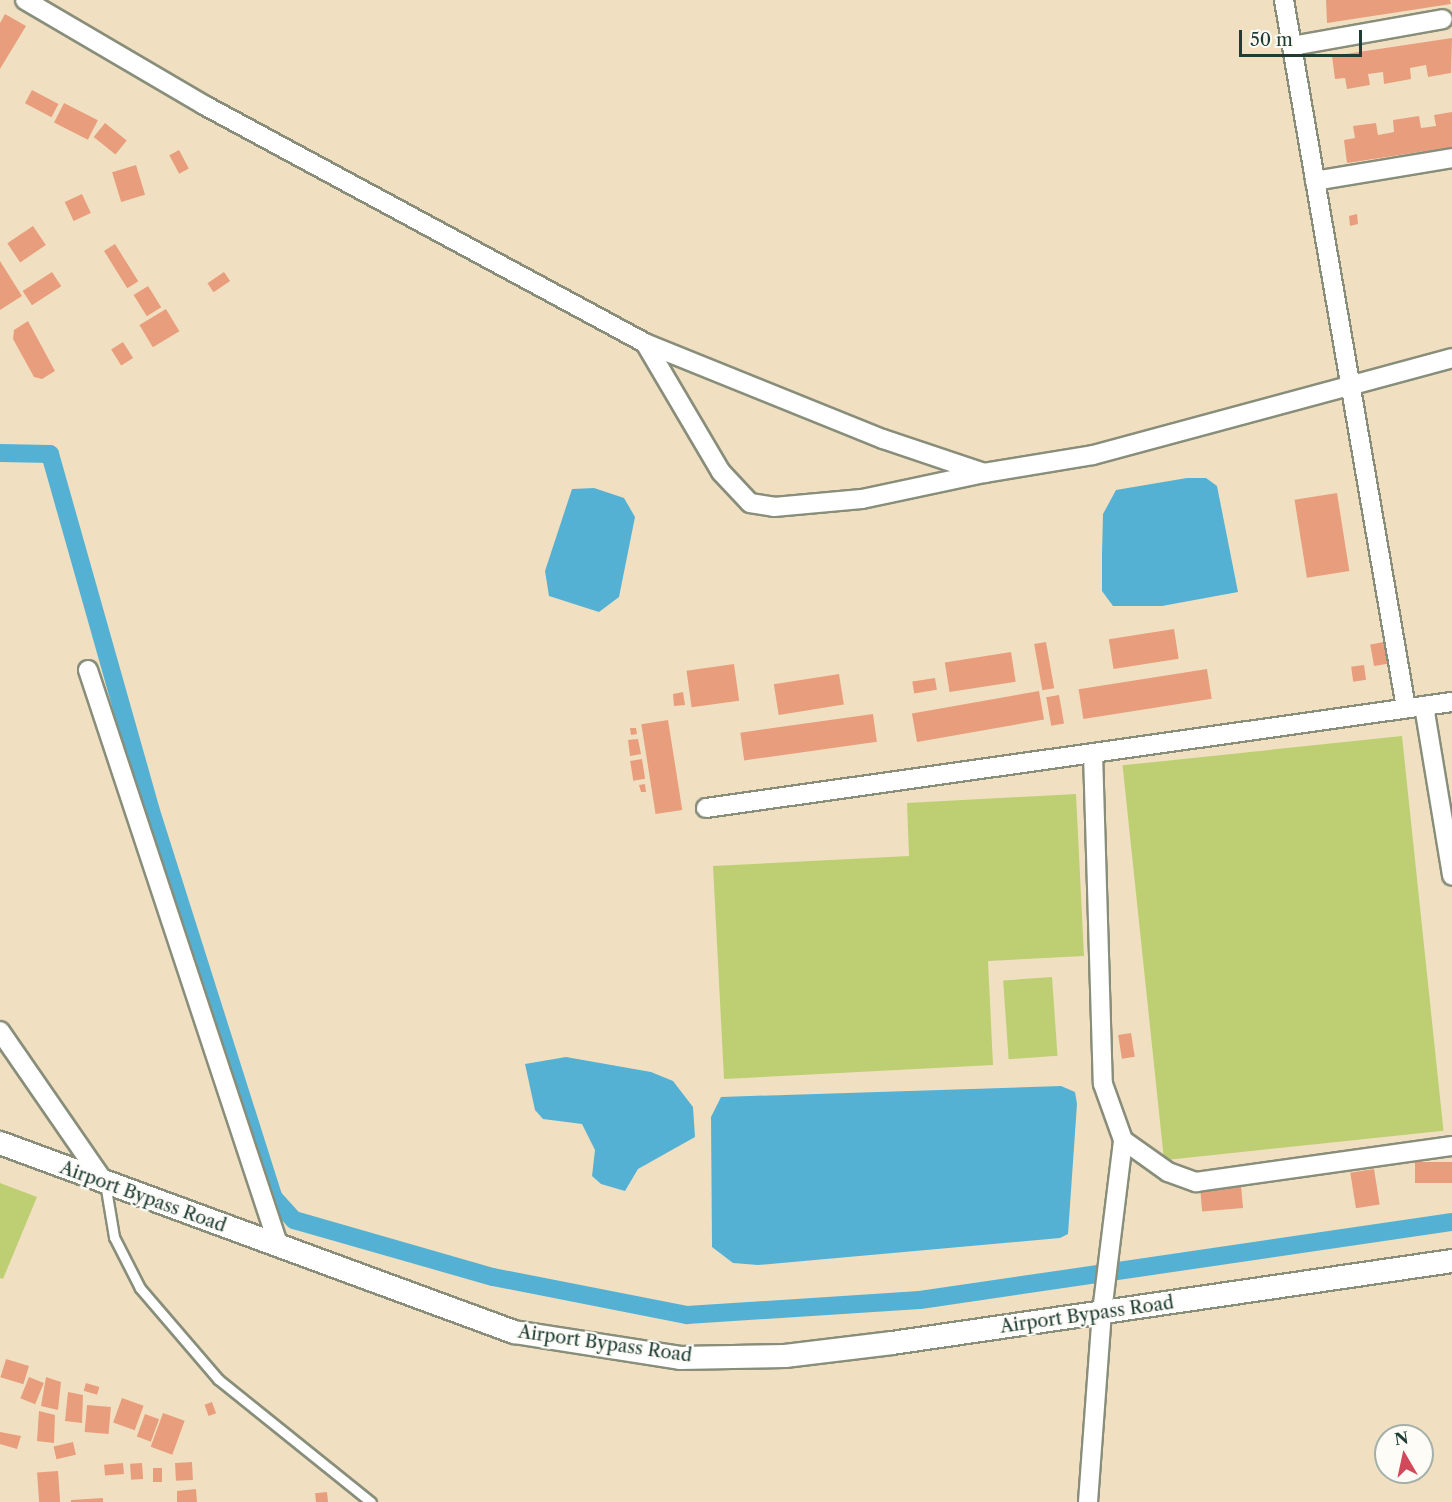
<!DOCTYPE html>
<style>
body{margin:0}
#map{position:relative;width:1452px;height:1502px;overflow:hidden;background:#f0e0c1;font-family:"Libre Caslon Text",serif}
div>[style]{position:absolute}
.green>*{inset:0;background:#bdcf72;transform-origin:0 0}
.water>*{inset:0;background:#55b1d3}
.canal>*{height:18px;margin:-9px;padding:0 9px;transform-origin:9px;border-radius:9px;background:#55b1d3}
.building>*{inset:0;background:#e89e7d;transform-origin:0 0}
.roads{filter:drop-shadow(2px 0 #888e7a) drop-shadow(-2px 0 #888e7a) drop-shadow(0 2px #888e7a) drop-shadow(0 -2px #888e7a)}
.service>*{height:9px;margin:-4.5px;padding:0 4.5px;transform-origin:4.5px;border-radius:4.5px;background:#fff}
.minor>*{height:18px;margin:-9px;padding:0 9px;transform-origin:9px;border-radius:9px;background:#fff}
.tertiary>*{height:22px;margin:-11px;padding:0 11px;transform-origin:11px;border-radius:11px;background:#fff}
span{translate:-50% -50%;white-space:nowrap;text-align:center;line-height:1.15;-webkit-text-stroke:4.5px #fdfcf7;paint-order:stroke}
.street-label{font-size:18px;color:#1f3d34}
.north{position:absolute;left:1374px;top:1424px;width:60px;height:60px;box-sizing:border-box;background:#fdfcf7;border:2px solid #a4b0a9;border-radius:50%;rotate:351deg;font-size:16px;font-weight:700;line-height:24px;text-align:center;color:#1f3d34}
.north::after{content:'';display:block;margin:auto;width:21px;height:27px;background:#d1495b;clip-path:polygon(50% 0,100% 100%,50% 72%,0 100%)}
.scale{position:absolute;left:1239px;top:30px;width:123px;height:27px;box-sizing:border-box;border:3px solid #1f3d34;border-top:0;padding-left:8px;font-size:18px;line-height:21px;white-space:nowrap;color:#1f3d34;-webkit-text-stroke:4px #fdfcf7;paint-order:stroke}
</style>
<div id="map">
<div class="green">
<div style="left:1402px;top:736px;width:397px;height:281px;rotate:84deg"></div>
<div style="clip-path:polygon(1076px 794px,1084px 956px,988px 961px,993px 1065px,724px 1079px,713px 866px,909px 856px,907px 803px)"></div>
<div style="left:1052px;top:977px;width:79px;height:49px;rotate:86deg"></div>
<div style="clip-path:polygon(0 1183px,37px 1197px,3px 1279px,0 1278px)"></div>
</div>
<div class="water">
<div style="clip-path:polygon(1187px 478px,1206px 478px,1217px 486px,1238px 592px,1162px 606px,1113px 606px,1102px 591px,1102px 553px,1103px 514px,1116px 490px)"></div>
<div style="clip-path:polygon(594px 488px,624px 498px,635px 517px,619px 597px,599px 612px,549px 596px,545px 571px,572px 489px)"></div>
<div style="clip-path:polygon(566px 1057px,651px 1072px,673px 1081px,693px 1107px,695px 1137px,638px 1169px,625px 1191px,601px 1184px,592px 1176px,595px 1150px,582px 1124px,543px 1119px,535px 1110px,525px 1064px)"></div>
<div style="clip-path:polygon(1061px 1086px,1075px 1092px,1077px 1104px,1068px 1234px,1060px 1238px,758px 1265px,733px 1263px,712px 1247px,711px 1117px,721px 1097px)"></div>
</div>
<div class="canal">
<div style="left:0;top:453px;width:50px;rotate:1.1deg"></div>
<div style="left:50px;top:454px;width:368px;rotate:74.2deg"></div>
<div style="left:150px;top:808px;width:409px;rotate:72.4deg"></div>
<div style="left:274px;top:1198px;width:30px;rotate:48deg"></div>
<div style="left:294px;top:1220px;width:207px;rotate:16deg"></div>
<div style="left:493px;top:1277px;width:198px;rotate:11.1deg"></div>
<div style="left:687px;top:1315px;width:233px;rotate:-3.7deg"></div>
<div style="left:920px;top:1300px;width:538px;rotate:-8.34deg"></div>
</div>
<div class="building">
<div style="clip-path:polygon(1326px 0,1450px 0,1451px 4px,1327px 23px)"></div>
<div style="clip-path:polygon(5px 14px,26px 26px,0 69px,0 23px)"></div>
<div style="clip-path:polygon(1452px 38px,1451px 73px,1428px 77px,1426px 65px,1410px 68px,1411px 79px,1384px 84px,1383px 72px,1368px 74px,1370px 85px,1347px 89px,1345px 78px,1335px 79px,1332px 56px)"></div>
<div style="left:32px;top:90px;width:30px;height:15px;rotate:28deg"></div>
<div style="left:64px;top:103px;width:38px;height:22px;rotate:27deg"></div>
<div style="clip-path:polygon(1452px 112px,1452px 147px,1347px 163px,1344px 140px,1355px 138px,1353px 126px,1376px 123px,1378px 135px,1394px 132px,1393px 120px,1419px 116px,1421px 128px,1436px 126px,1434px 115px)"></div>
<div style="left:105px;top:123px;width:28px;height:18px;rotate:39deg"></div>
<div style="left:179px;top:150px;width:21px;height:11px;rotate:62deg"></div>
<div style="left:136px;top:165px;width:31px;height:25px;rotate:73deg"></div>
<div style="left:82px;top:194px;width:21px;height:19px;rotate:65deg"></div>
<div style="clip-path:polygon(1357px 214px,1358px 224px,1350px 226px,1349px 216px)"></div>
<div style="left:33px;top:226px;width:23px;height:31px;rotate:56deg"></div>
<div style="left:115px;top:244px;width:44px;height:13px;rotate:58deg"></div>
<div style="clip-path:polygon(0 261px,22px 296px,0 310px)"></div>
<div style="left:52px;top:272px;width:17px;height:35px;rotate:57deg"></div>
<div style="left:224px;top:272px;width:11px;height:20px;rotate:56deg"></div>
<div style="left:148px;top:286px;width:25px;height:17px;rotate:58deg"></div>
<div style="left:166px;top:309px;width:26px;height:31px;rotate:59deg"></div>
<div style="clip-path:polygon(28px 321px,55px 371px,42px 379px,34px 377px,13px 339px,14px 330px)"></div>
<div style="left:123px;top:342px;width:19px;height:14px;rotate:58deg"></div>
<div style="left:1337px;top:493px;width:79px;height:43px;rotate:81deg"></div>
<div style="left:1174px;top:629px;width:30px;height:66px;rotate:81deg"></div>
<div style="left:1046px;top:642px;width:47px;height:12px;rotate:80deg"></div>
<div style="left:1384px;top:642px;width:22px;height:14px;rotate:80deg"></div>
<div style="left:1011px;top:652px;width:30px;height:67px;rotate:81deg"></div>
<div style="left:734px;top:664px;width:37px;height:48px;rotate:82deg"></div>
<div style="left:1364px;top:665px;width:15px;height:13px;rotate:82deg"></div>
<div style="left:1207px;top:669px;width:30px;height:130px;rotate:81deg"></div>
<div style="left:839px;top:674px;width:31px;height:66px;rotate:81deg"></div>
<div style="left:935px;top:678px;width:12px;height:23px;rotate:81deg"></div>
<div style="left:1039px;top:691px;width:29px;height:129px;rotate:80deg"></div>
<div style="clip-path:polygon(683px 692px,685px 705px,674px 706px,673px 694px)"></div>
<div style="left:1059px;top:695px;width:29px;height:13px;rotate:80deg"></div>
<div style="left:873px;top:714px;width:28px;height:134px;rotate:82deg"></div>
<div style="left:668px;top:720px;width:91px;height:27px;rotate:81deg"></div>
<div style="clip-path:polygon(630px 728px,636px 728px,637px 734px,631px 735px)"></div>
<div style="clip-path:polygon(638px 739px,641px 754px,630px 756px,628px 740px)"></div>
<div style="left:642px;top:759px;width:20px;height:12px;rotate:81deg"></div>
<div style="clip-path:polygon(645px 784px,646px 792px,641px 792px,639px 785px)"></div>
<div style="left:1131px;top:1033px;width:24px;height:13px;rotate:81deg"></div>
<div style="left:1452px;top:1162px;width:21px;height:37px;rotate:90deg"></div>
<div style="left:1374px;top:1169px;width:36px;height:24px;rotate:81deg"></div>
<div style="left:1241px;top:1185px;width:23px;height:41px;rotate:85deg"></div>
<div style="left:6px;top:1359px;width:24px;height:19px;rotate:17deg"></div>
<div style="left:29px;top:1377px;width:16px;height:23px;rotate:22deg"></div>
<div style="clip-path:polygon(46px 1377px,61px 1382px,58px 1410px,41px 1406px)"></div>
<div style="left:86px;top:1383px;width:14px;height:8px;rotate:17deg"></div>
<div style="clip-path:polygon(68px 1392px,83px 1395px,82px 1423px,65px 1421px)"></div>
<div style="left:122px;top:1398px;width:23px;height:26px;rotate:20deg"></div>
<div style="left:212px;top:1402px;width:12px;height:8px;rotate:70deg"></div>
<div style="left:87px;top:1405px;width:24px;height:27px;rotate:5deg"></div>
<div style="clip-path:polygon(39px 1411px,55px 1415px,54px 1443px,37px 1441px)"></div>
<div style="left:163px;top:1413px;width:23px;height:36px;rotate:20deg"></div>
<div style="left:145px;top:1414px;width:15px;height:24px;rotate:20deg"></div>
<div style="clip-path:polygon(0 1432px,21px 1436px,17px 1449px,0 1444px)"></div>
<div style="left:73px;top:1442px;width:13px;height:20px;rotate:77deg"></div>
<div style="left:192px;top:1462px;width:18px;height:17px;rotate:87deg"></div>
<div style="left:123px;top:1463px;width:11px;height:19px;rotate:85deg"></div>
<div style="left:142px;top:1463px;width:16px;height:12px;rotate:86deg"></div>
<div style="left:153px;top:1468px;width:9px;height:14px"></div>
<div style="left:58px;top:1471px;width:31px;height:21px;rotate:86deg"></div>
<div style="clip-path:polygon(196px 1489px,197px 1502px,177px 1502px,177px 1491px)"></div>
<div style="left:327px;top:1492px;width:10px;height:12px;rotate:84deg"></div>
<div style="clip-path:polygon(103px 1498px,103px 1502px,71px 1502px,71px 1500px)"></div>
</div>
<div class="roads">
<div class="service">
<div style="left:105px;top:1183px;width:55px;rotate:80.5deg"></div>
<div style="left:114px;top:1237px;width:57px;rotate:63deg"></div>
<div style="left:140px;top:1288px;width:120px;rotate:49.4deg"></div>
<div style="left:218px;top:1379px;width:196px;rotate:38.8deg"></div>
</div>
<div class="minor">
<div style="left:25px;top:0;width:208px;rotate:30.4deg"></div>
<div style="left:204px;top:105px;width:501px;rotate:28.35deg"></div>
<div style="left:645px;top:343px;width:257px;rotate:22deg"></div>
<div style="left:883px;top:439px;width:107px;rotate:18.6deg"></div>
<div style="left:984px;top:473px;width:110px;rotate:-9.4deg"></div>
<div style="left:1093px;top:455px;width:372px;rotate:-15.1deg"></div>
<div style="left:1284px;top:0;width:718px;rotate:80.22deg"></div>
<div style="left:1292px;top:46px;width:153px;rotate:-10.1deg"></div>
<div style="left:1315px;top:181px;width:139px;rotate:-9.5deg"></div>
<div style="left:645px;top:343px;width:150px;rotate:59.5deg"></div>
<div style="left:721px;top:472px;width:42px;rotate:46.9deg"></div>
<div style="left:750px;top:503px;width:24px;rotate:9deg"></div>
<div style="left:774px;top:507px;width:88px;rotate:-5.2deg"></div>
<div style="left:862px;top:499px;width:125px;rotate:-12deg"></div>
<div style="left:88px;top:670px;width:608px;rotate:71.68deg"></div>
<div style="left:1424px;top:706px;width:172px;rotate:80.6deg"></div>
<div style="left:1093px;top:753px;width:331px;rotate:88.3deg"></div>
<div style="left:1103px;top:1084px;width:59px;rotate:70.3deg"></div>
<div style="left:1123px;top:1140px;width:55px;rotate:35.4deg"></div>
<div style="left:1168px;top:1172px;width:30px;rotate:20deg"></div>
<div style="left:1196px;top:1182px;width:259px;rotate:-8deg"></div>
<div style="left:706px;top:808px;width:753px;rotate:-8.09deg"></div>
<div style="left:0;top:1031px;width:185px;rotate:55.4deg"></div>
<div style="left:1088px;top:1502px;width:191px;rotate:-85.8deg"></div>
<div style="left:1102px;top:1312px;width:173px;rotate:-83deg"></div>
</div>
<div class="tertiary">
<div style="left:0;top:1143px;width:548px;rotate:20.19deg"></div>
<div style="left:514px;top:1332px;width:168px;rotate:8.9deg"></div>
<div style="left:680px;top:1358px;width:105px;rotate:-1.1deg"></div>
<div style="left:785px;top:1356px;width:108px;rotate:-6.9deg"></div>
<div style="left:892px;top:1343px;width:566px;rotate:-8.33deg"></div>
</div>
</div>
<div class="street-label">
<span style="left:143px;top:1197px;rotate:20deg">Airport Bypass Road</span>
<span style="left:1087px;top:1315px;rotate:-8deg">Airport Bypass Road</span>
<span style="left:605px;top:1344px;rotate:8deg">Airport Bypass Road</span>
</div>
<div class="north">N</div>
<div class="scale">50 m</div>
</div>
